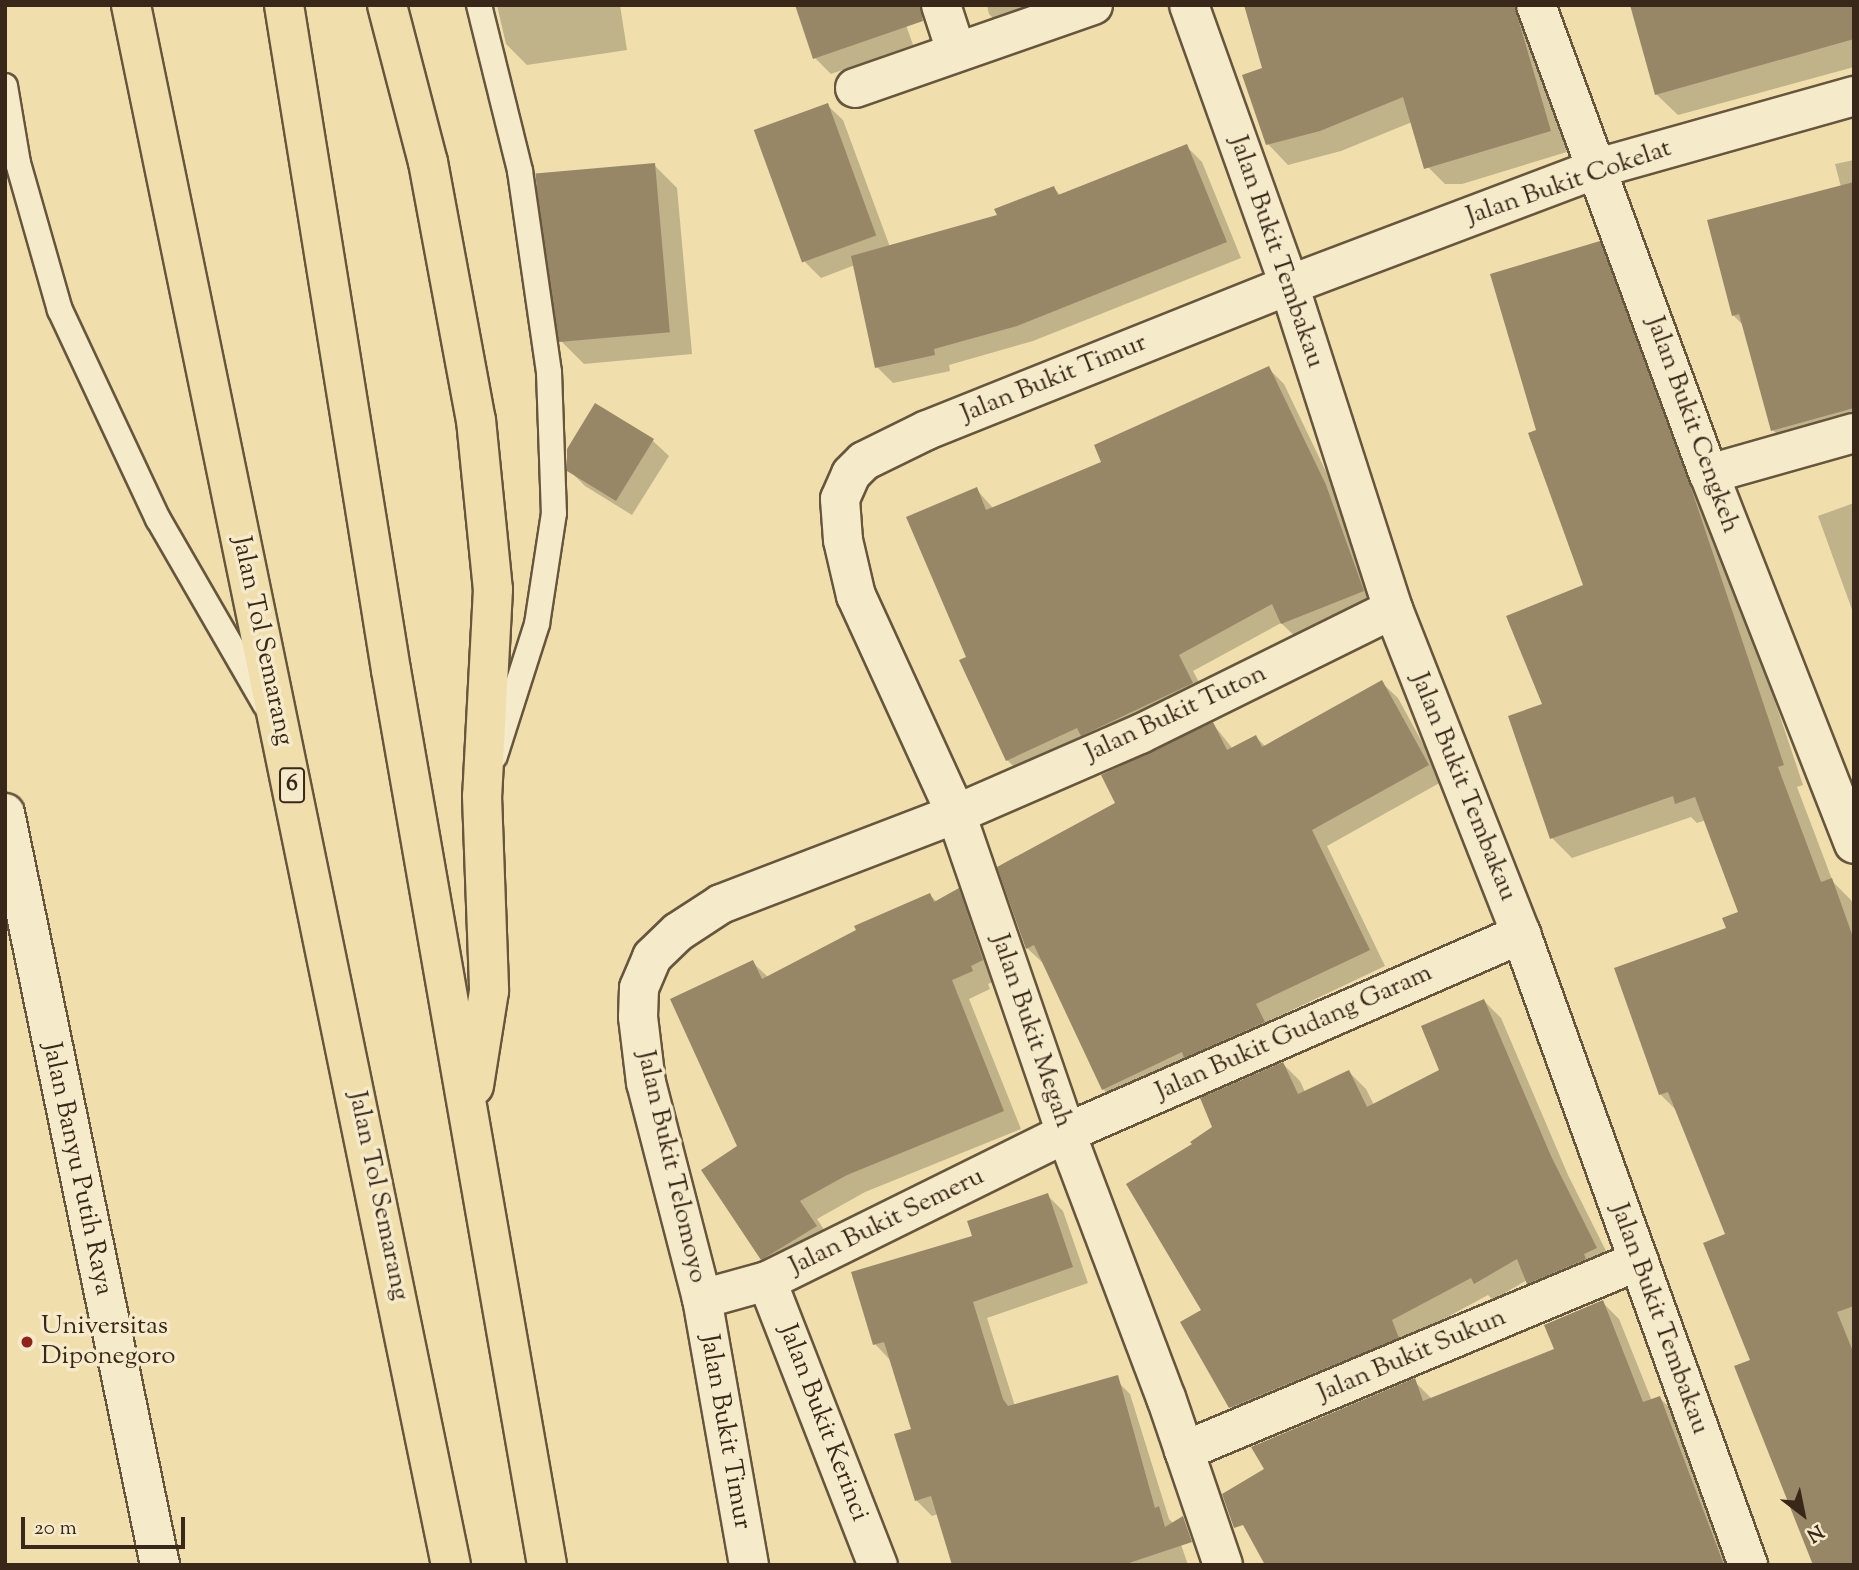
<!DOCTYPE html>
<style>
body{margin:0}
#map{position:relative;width:1859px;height:1570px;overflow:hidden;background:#f0dfac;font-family:"Sorts Mill Goudy",serif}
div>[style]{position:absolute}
.shadow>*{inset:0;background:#0003}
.building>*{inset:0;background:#988766;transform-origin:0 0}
.roads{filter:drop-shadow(2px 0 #67563e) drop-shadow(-2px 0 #67563e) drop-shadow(0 2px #67563e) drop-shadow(0 -2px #67563e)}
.lane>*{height:24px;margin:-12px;padding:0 12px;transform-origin:12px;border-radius:12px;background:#f5eac9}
.street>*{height:38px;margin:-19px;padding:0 19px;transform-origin:19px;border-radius:19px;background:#f5eac9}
.secondary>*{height:38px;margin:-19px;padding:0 19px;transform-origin:19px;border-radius:19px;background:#f5eac9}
.highway>*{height:38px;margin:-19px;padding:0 19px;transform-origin:19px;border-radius:19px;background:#f0dfac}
.dots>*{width:19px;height:19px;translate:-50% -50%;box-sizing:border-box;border:4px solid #f5eac9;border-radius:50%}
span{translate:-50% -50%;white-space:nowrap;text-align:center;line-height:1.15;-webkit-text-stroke:7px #f5eac9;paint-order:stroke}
.shield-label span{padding:2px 5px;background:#f5eac9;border:2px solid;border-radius:5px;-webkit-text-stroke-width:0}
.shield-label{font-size:24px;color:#39281a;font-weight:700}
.street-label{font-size:26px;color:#39281a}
.poi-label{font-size:26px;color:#39281a}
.left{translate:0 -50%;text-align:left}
.frame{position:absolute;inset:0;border:7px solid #39281a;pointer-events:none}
.north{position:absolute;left:1768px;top:1479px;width:70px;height:70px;-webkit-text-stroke:5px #f5eac9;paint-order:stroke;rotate:148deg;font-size:19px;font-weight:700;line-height:28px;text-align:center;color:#39281a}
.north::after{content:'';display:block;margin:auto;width:24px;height:32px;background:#39281a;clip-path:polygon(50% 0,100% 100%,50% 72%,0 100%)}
.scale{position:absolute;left:21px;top:1517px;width:164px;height:32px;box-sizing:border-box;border:4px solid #39281a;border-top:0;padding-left:9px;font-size:21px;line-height:24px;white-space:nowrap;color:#39281a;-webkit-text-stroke:5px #f5eac9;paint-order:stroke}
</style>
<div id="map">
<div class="shadow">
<div style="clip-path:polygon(497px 5px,620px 5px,627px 50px,527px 65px,506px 44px)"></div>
<div style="clip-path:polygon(899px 5px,913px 45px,831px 74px,815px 58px)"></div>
<div style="clip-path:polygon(987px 5px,1111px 5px,1012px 37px,989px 14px)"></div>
<div style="clip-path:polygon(1246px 5px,1519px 5px,1570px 151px,1462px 184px,1445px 184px,1424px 163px,1412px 122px,1341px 151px,1288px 165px,1268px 144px,1264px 69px)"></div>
<div style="clip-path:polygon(1854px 5px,1854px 67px,1678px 115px,1656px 94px)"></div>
<div style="clip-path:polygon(827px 105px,843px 120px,890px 247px,999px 216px,1054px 188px,1061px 196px,1186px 146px,1202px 162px,1241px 258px,1033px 341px,949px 365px,950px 371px,893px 383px,877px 367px,855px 265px,821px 278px,805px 262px)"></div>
<div style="clip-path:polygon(1854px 160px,1854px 435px,1794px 451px,1773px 430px,1744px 326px,1733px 315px,1841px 187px,1835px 164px)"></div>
<div style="clip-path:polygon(654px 165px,677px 188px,692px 354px,584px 364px,561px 341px)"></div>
<div style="clip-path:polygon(1599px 243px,1619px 263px,1712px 513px,1803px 785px,1797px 787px,1833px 882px,1851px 900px,1854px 907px,1854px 1565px,1752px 1361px,1727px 1235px,1678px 1112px,1660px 1094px,1728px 929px,1740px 913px,1706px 820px,1697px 823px,1691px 817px,1572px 858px,1552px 838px,1544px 705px,1586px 586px,1538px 431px)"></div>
<div style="clip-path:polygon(1268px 368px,1284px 384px,1341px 503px,1379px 607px,1298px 639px,1281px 623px,1193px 671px,1208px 699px,1023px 775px,1007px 760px,968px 658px,976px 489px,993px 508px,1104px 462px)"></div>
<div style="clip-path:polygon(596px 405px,653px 441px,669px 456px,632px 515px,585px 486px,569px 470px)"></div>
<div style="clip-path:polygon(1854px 503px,1854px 615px,1818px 516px)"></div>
<div style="clip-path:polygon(1382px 683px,1398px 698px,1443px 781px,1327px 846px,1385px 966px,1271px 1020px,1279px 1038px,1119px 1105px,1103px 1089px,1043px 963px,1027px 948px,1118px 803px,1213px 724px,1233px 749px,1256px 737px,1266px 747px)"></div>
<div style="clip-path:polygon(958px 891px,976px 909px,1000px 979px,988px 984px,990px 989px,969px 999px,1021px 1129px,865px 1192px,817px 1219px,834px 1245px,780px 1277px,762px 1259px,739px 1146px,753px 963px,768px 977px,930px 895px,937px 902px)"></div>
<div style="clip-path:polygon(1484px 1001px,1501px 1018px,1568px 1175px,1613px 1265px,1546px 1300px,1527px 1280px,1493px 1300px,1488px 1295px,1248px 1425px,1231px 1407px,1183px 1323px,1204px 1311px,1194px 1145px,1283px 1064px,1300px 1081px,1305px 1092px,1349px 1072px,1366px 1089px,1374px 1105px,1441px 1070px)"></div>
<div style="clip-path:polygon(1047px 1195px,1063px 1211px,1088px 1283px,987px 1318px,1015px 1406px,1114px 1378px,1130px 1394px,1169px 1519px,1174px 1524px,1188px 1565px,954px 1565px,938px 1514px,932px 1516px,916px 1500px,914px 1430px,890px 1360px,875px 1344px,974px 1237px)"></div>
<div style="clip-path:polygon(1602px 1302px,1619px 1319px,1652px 1401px,1660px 1398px,1676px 1415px,1733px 1565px,1267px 1565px,1414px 1381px,1432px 1399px,1556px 1350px)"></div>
</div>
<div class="building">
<div style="clip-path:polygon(795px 5px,920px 5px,923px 21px,813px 59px)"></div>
<div style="clip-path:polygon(1244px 5px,1514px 5px,1551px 131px,1424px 169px,1403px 97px,1320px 131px,1266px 145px,1242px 75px,1262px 68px)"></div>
<div style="clip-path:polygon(1630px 5px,1854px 5px,1854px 39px,1655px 95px)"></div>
<div style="left:828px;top:103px;width:141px;height:79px;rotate:70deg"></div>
<div style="clip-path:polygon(1187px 144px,1227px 242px,1017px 326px,934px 349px,935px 355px,875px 368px,851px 256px,997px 215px,994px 209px,1054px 186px,1058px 195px)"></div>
<div style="left:655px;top:163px;width:170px;height:120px;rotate:85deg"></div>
<div style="clip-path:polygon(1854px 182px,1854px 408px,1771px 431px,1739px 314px,1732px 316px,1707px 220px)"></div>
<div style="clip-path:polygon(1600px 241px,1692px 491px,1784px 765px,1778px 767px,1821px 882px,1832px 878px,1854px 940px,1854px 1306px,1837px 1312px,1854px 1354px,1854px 1565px,1813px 1565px,1734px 1366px,1750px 1360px,1703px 1243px,1725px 1234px,1668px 1092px,1659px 1095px,1614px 968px,1726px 928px,1722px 918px,1738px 912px,1695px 797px,1675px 804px,1673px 796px,1550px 839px,1508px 716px,1542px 704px,1506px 616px,1583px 585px,1528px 433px,1536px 430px,1490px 274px)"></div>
<div style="clip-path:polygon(1269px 366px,1326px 485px,1364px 591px,1281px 624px,1272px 604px,1179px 655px,1193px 683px,1081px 736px,1077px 728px,1006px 761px,959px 660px,966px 657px,906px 517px,977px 487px,986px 510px,1101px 462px,1094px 445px)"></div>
<div style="clip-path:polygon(595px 403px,654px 439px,616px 501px,567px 471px,567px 449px)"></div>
<div style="clip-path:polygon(1382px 680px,1429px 765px,1312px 830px,1370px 950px,1256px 1004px,1265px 1022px,1184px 1058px,1182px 1052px,1102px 1090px,1034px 945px,1026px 949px,997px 867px,1115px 803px,1101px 775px,1213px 722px,1227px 750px,1256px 735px,1262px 747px)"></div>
<div style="clip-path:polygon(959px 888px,983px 960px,971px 966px,973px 971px,952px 980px,1004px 1111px,847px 1175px,800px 1201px,817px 1226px,761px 1260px,701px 1170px,737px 1146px,670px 999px,753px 960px,762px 979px,856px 930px,854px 926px,930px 893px,934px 902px)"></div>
<div style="clip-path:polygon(1484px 999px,1551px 1156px,1597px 1248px,1584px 1254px,1586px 1259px,1527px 1284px,1517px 1259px,1474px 1284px,1471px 1278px,1392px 1320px,1399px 1338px,1229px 1408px,1180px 1322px,1201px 1310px,1126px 1184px,1192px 1144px,1190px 1142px,1212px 1127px,1200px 1098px,1283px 1062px,1298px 1094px,1349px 1070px,1367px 1107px,1439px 1070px,1421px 1026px)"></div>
<div style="clip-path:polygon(1048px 1193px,1073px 1267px,973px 1302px,1003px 1399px,1008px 1406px,1118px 1375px,1155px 1508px,1159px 1506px,1165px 1527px,1183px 1516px,1192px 1542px,1123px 1565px,952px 1565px,931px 1496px,915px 1501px,894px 1434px,911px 1429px,884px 1342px,873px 1345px,851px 1272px,972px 1236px,967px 1221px)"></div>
<div style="clip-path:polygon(1603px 1300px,1643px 1402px,1660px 1396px,1724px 1565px,1265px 1565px,1243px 1525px,1234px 1528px,1222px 1494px,1264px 1469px,1251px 1447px,1415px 1378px,1423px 1401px,1554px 1349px,1544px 1325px)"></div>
</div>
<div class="roads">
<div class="lane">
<div style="left:479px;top:5px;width:171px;rotate:76.1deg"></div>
<div style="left:520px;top:171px;width:203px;rotate:81.8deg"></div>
<div style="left:549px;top:372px;width:141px;rotate:88deg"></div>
<div style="left:554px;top:513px;width:112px;rotate:98.7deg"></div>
<div style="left:537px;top:624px;width:139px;rotate:107.7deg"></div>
<div style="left:5px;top:86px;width:78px;rotate:80.4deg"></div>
<div style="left:18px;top:163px;width:153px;rotate:74.1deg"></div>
<div style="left:60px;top:310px;width:231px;rotate:64.9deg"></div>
<div style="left:158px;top:519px;width:214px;rotate:60deg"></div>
</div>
<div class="street">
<div style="left:941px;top:5px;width:48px;rotate:71.9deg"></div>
<div style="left:1189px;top:5px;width:297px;rotate:70.3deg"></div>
<div style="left:1289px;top:285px;width:340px;rotate:72.2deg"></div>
<div style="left:1393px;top:609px;width:349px;rotate:68.5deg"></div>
<div style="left:1521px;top:934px;width:671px;rotate:70.21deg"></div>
<div style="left:1536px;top:5px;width:500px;rotate:69.8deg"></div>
<div style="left:1709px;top:474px;width:397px;rotate:68.6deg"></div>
<div style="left:855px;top:88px;width:252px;rotate:-19.2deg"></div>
<div style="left:1709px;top:474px;width:151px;rotate:-15.8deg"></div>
<div style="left:767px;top:1281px;width:305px;rotate:68.7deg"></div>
<div style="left:702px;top:1299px;width:67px;rotate:-15.5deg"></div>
<div style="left:767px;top:1281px;width:334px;rotate:-26.3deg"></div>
<div style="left:1066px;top:1133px;width:497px;rotate:-23.6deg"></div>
<div style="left:1184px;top:1451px;width:493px;rotate:-22.7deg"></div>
<div style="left:749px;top:1565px;width:270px;rotate:-100deg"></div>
<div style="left:702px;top:1299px;width:223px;rotate:-104.5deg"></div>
<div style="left:646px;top:1083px;width:66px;rotate:-96.9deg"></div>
<div style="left:638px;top:1017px;width:29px;rotate:-88deg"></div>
<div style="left:639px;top:988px;width:34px;rotate:-67deg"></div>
<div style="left:652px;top:957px;width:36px;rotate:-44deg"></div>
<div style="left:678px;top:932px;width:51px;rotate:-33.1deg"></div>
<div style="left:721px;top:904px;width:252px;rotate:-21deg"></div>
<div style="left:956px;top:814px;width:201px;rotate:-23.5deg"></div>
<div style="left:1140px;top:734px;width:282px;rotate:-26.3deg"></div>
<div style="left:1223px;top:1565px;width:176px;rotate:-108.8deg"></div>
<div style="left:1166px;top:1398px;width:283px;rotate:-110.7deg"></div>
<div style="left:1066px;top:1133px;width:337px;rotate:-109deg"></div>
<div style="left:956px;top:814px;width:240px;rotate:-114.6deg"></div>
<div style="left:856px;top:596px;width:57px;rotate:-103.1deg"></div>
<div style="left:843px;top:540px;width:41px;rotate:-94.2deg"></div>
<div style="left:840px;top:499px;width:27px;rotate:-66deg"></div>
<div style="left:851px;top:474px;width:18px;rotate:-45deg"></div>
<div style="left:864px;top:461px;width:70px;rotate:-26.2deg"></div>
<div style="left:927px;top:430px;width:390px;rotate:-21.8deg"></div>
<div style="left:1289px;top:285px;width:330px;rotate:-20.7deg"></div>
<div style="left:1598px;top:168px;width:266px;rotate:-15.7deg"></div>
</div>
<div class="secondary">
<div style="left:5px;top:813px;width:768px;rotate:78.35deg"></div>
</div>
<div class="highway">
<div style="left:131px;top:5px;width:1592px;rotate:78.41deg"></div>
<div style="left:284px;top:5px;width:674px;rotate:80.86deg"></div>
<div style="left:391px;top:670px;width:908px;rotate:80.11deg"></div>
<div style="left:387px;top:5px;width:162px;rotate:75.4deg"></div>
<div style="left:428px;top:162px;width:262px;rotate:79.5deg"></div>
<div style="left:476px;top:420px;width:170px;rotate:84.3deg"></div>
<div style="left:493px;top:589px;width:207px;rotate:93deg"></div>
<div style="left:482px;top:796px;width:195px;rotate:87.9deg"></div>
<div style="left:489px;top:991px;width:96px;rotate:99deg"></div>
</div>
</div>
<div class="dots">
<div style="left:27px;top:1342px;background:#8f2418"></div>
</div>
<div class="shield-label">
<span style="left:292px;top:785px">6</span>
</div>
<div class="street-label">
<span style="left:1569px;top:183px;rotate:-19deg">Jalan Bukit Cokelat</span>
<span style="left:1276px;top:252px;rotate:71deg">Jalan Bukit Tembakau</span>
<span style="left:1054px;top:379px;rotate:-22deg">Jalan Bukit Timur</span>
<span style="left:1692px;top:425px;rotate:70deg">Jalan Bukit Cengkeh</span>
<span style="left:262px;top:641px;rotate:78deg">Jalan Tol Semarang</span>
<span style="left:1176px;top:714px;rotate:-25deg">Jalan Bukit Tuton</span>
<span style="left:1463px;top:787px;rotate:68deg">Jalan Bukit Tembakau</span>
<span style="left:1031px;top:1031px;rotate:71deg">Jalan Bukit Megah</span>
<span style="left:1294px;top:1033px;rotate:-24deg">Jalan Bukit Gudang Garam</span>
<span style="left:671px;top:1167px;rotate:77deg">Jalan Bukit Telomoyo</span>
<span style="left:77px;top:1169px;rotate:78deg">Jalan Banyu Putih Raya</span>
<span style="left:378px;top:1196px;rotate:78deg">Jalan Tol Semarang</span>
<span style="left:887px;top:1222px;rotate:-26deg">Jalan Bukit Semeru</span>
<span style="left:1659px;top:1319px;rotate:70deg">Jalan Bukit Tembakau</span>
<span style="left:1412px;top:1356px;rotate:-23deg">Jalan Bukit Sukun</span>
<span style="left:823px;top:1423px;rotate:69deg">Jalan Bukit Kerinci</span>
<span style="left:725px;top:1432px;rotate:80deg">Jalan Bukit Timur</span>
</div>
<div class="poi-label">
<span class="left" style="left:41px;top:1342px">Universitas<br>Diponegoro</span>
</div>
<div class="frame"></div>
<div class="north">N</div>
<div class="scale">20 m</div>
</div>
